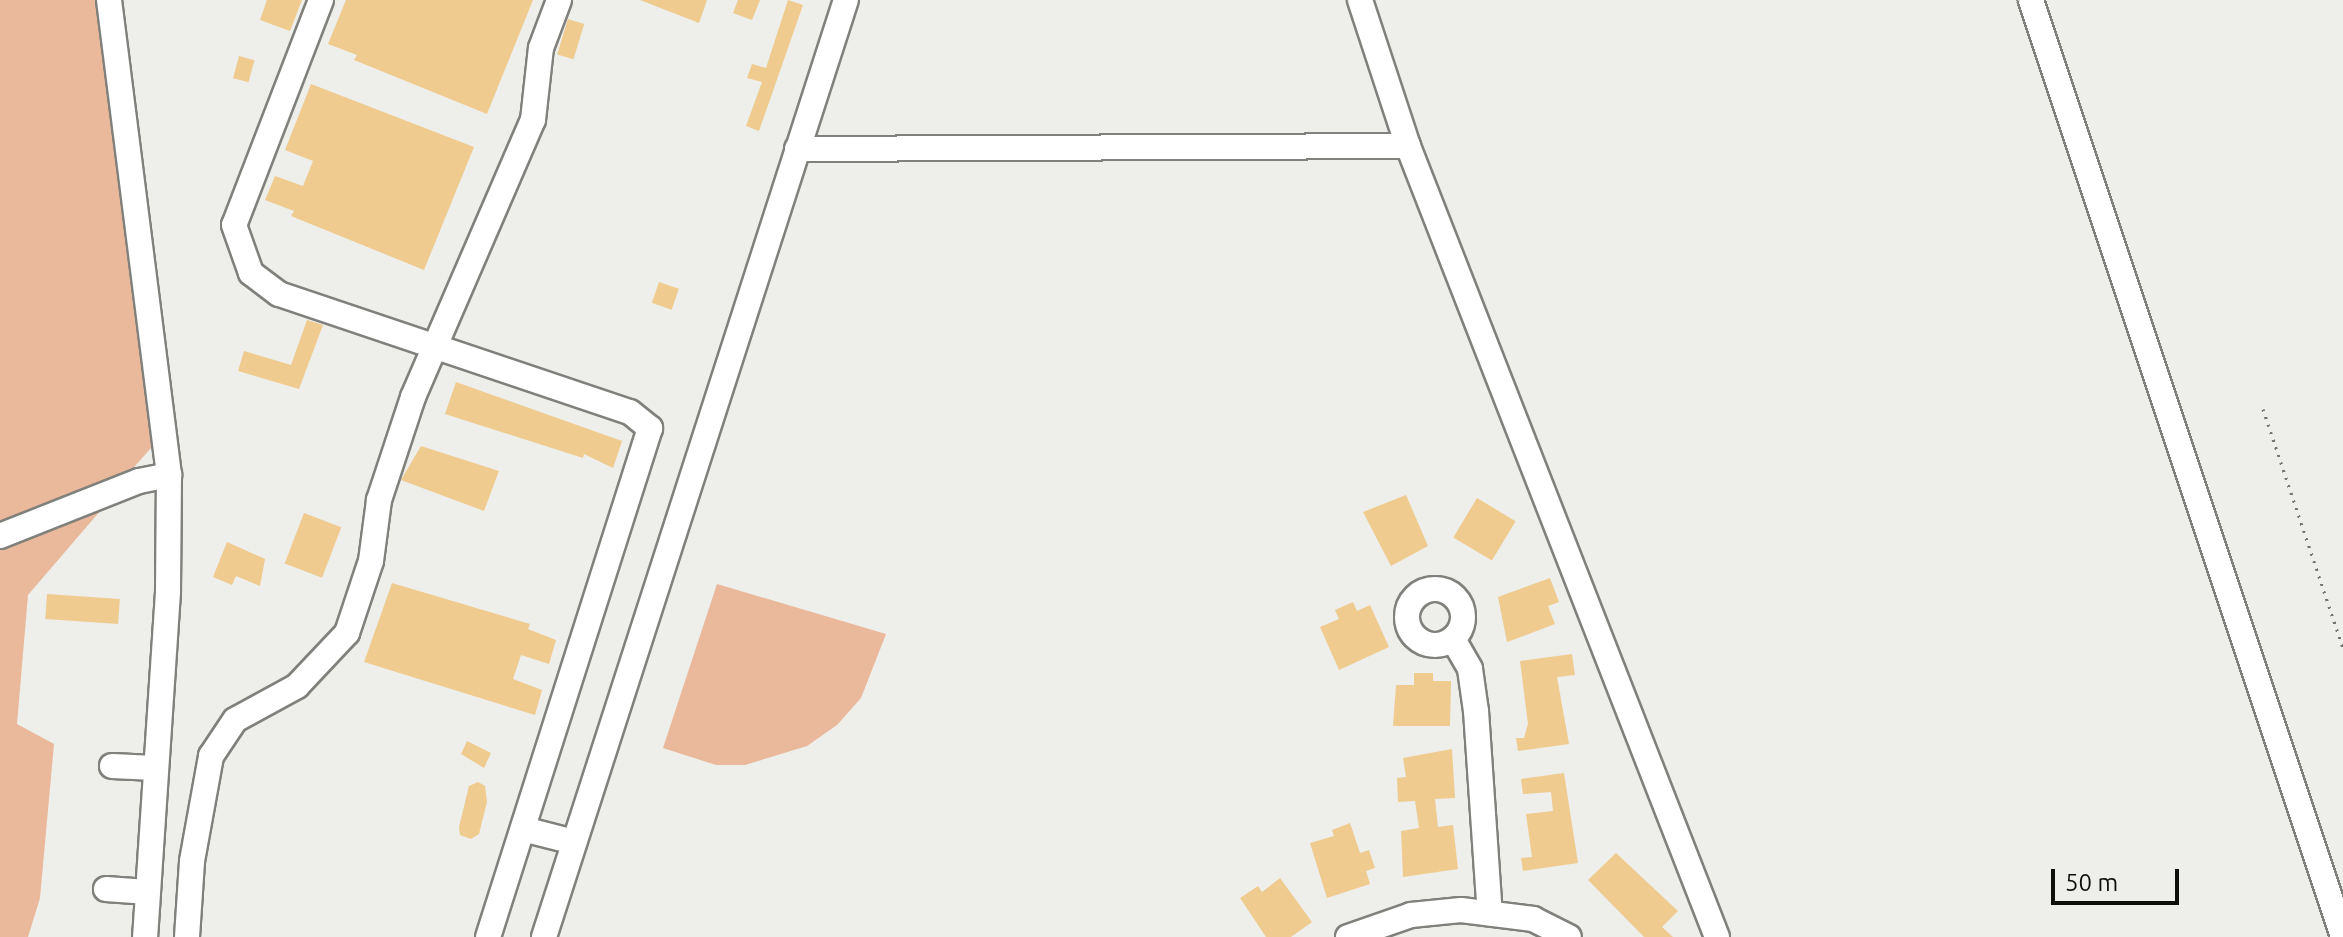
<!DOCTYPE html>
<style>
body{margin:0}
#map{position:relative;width:2343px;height:937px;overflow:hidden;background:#eeeeea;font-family:Ubuntu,sans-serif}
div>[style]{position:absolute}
.green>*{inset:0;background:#eab89a}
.building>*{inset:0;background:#efcb8f;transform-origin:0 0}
.path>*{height:3px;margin-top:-1.5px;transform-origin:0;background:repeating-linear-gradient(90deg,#737370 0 2px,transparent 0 8px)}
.roads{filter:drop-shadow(2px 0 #80807c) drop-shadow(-2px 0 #80807c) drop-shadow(0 2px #80807c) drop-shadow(0 -2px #80807c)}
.minor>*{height:24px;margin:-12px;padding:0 12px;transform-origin:12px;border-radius:12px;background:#fff}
.minor>.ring{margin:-12px;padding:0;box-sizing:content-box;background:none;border:24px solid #fff;border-radius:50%}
span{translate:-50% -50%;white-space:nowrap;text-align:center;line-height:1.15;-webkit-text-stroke:6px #eeeeea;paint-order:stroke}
.scale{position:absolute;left:2051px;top:869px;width:128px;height:36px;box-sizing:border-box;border:4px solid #0e0e0c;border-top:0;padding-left:10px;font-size:24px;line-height:28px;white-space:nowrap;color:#0e0e0c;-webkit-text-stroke:6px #eeeeea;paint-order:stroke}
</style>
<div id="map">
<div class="green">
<div style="clip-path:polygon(0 0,100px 0,158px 440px,129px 473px,107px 484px,101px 510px,28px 595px,17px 724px,54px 744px,40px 898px,28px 937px,0 937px)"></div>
<div style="clip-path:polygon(717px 584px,886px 634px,861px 698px,837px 725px,807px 746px,745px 765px,716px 765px,663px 748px)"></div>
</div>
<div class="building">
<div style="clip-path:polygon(267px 0,302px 0,290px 31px,260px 20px)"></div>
<div style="clip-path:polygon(346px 0,533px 0,487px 114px,354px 60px,357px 55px,328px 44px)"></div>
<div style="clip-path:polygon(640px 0,707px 0,699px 23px)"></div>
<div style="clip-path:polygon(738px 0,760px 0,752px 20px,733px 13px)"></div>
<div style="clip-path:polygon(788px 0,803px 5px,759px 131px,746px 126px,762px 82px,747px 78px,752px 64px,766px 68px)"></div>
<div style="left:568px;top:19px;width:17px;height:37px;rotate:17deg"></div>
<div style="left:239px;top:56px;width:16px;height:23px;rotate:15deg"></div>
<div style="clip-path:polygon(311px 84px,474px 147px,424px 270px,291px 216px,294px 211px,265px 200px,275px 176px,303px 186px,313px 161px,285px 150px)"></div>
<div style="left:659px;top:282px;width:21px;height:22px;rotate:19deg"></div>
<div style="clip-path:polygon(307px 320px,323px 325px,299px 389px,238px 371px,244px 351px,291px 365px)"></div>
<div style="clip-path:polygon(456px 382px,622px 441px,613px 468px,584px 454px,583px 458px,445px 414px)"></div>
<div style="clip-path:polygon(421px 446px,499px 471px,484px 511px,401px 480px)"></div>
<div style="clip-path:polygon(1406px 495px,1428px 546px,1391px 566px,1363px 512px)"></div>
<div style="left:1477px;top:498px;width:45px;height:46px;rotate:31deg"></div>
<div style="left:304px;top:513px;width:40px;height:54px;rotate:21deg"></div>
<div style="clip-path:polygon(227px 542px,265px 559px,260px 586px,236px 576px,232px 585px,213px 577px)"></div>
<div style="clip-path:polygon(1550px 578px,1559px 602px,1548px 606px,1555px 624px,1507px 642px,1498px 597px)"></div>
<div style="clip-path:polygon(392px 583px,530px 624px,528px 629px,556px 640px,549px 664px,521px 655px,513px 679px,542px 690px,535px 715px,364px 662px)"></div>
<div style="left:47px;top:594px;width:73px;height:25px;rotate:4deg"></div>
<div style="clip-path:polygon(1353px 602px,1357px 611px,1370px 605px,1389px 647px,1339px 670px,1320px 627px,1339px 619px,1335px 610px)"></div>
<div style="clip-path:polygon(1572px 654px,1575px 675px,1557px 677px,1569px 744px,1518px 751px,1516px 738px,1524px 738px,1528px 724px,1520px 661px)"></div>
<div style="clip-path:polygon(1414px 673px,1433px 673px,1433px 681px,1451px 681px,1450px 726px,1393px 726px,1396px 685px,1414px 685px)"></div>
<div style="clip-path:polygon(467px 741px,491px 753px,484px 768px,461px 754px)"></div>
<div style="clip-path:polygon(1452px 749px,1455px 798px,1435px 799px,1438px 827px,1453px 825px,1458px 869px,1403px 877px,1401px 831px,1419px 828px,1415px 801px,1398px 802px,1397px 778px,1406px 777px,1403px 758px)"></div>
<div style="clip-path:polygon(1564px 773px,1578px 863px,1523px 871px,1521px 858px,1532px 857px,1526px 814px,1553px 811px,1551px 792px,1523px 794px,1521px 779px)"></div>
<div style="clip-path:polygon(478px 782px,485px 786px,487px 802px,479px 834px,471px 839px,460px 835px,459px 827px,469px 786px)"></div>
<div style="clip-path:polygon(1350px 823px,1360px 853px,1369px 850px,1375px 868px,1366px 871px,1370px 884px,1327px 898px,1310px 843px,1334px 836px,1332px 830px)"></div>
<div style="clip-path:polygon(1616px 853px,1678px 911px,1662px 927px,1673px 937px,1644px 937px,1588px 880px)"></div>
<div style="clip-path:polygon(1280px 878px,1312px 922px,1291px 937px,1266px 937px,1240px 898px,1258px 886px,1262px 892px)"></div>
</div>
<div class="path">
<div style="left:2263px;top:409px;width:252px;rotate:71.5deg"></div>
</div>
<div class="roads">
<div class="minor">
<div style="left:109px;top:0;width:479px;rotate:82.8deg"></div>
<div style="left:169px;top:475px;width:117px;rotate:90.5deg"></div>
<div style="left:168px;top:592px;width:346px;rotate:93.8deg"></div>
<div style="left:321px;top:0;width:241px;rotate:111.1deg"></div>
<div style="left:234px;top:225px;width:51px;rotate:70.5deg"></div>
<div style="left:251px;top:273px;width:35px;rotate:37deg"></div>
<div style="left:279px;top:294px;width:370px;rotate:18.6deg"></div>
<div style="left:630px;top:412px;width:26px;rotate:39deg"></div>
<div style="left:650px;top:428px;width:534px;rotate:107.65deg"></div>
<div style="left:1360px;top:0;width:154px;rotate:71.8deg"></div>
<div style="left:1408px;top:146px;width:849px;rotate:68.66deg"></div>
<div style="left:2031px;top:0;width:988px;rotate:71.58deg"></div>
<div style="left:797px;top:149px;width:611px;rotate:-0.28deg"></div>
<div style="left:0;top:536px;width:149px;rotate:-21.6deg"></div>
<div style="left:139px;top:481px;width:31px;rotate:-11deg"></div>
<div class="ring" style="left:1407px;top:589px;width:32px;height:32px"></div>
<div style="left:1453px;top:639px;width:34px;rotate:60deg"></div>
<div style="left:1470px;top:669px;width:42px;rotate:81.9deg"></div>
<div style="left:1476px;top:711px;width:203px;rotate:86.1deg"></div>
<div style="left:112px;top:766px;width:43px;rotate:2.7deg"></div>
<div style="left:523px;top:829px;width:53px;rotate:14.3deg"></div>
<div style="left:106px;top:889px;width:42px;rotate:4.1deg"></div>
<div style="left:187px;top:937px;width:76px;rotate:-86.2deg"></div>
<div style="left:192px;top:861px;width:107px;rotate:-79.7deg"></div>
<div style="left:211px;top:756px;width:43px;rotate:-56.3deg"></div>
<div style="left:235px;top:720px;width:71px;rotate:-28.7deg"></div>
<div style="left:297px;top:686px;width:73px;rotate:-46.7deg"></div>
<div style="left:347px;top:633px;width:76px;rotate:-71.6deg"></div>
<div style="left:371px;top:561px;width:62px;rotate:-82.5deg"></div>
<div style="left:379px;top:500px;width:108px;rotate:-71.7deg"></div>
<div style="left:413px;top:397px;width:302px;rotate:-66.6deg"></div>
<div style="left:533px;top:120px;width:72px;rotate:-83.7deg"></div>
<div style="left:541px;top:48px;width:51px;rotate:-69.4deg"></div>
<div style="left:544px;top:937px;width:984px;rotate:-72.14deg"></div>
<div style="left:1348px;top:937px;width:67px;rotate:-19.2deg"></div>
<div style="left:1411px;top:915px;width:50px;rotate:-5.7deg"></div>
<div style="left:1461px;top:910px;width:73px;rotate:7.1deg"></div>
<div style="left:1533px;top:919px;width:40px;rotate:26.6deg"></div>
</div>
</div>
<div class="scale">50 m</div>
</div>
